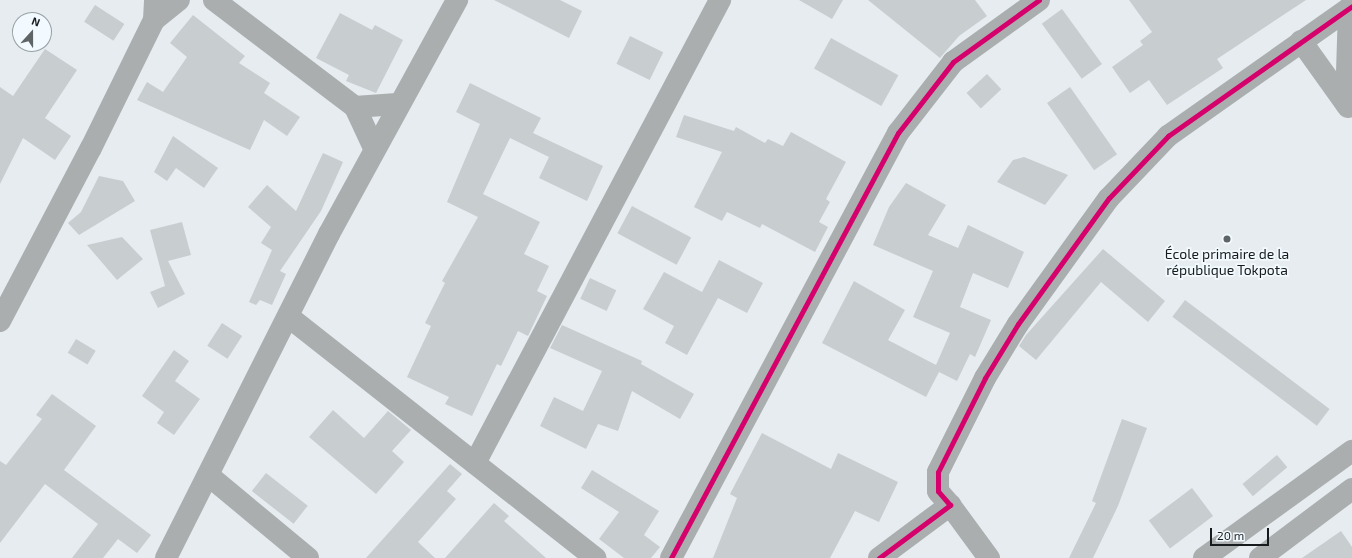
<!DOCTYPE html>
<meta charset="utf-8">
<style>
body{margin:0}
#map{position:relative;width:1352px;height:558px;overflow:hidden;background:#e6ecf0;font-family:"Exo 2",sans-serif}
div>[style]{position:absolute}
.building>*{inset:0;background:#c8cdd0;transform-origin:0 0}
.minor>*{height:22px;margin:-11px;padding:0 11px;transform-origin:11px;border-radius:11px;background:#aaaeaf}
.cycleway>*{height:5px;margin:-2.5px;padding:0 2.5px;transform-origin:2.5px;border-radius:2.5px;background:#d6006c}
.dots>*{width:11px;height:11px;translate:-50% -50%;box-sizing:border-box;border:2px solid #f2faff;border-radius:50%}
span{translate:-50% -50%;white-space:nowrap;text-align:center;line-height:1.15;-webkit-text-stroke:3.5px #f2faff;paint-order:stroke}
.poi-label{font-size:14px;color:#171b1d}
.north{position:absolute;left:12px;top:12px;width:40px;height:40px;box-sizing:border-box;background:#f2faff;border:1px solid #9aa1a5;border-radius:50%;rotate:21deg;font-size:11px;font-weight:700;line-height:16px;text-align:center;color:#171b1d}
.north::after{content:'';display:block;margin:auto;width:14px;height:18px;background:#5f6467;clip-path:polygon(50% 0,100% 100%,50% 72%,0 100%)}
.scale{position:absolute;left:1210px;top:528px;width:59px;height:18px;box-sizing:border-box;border:2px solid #171b1d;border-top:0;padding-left:5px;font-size:12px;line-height:14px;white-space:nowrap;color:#171b1d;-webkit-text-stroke:3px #f2faff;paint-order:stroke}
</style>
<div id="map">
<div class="building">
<div style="clip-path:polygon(494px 0,560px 0,582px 11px,569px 38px)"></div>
<div style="clip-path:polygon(799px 0,843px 0,832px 19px)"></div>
<div style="clip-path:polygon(868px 0,975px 0,987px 16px,959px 36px,940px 58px)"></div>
<div style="clip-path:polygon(1129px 0,1306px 0,1217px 59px,1223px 68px,1167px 105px,1149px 80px,1130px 93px,1112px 67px,1143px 45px,1140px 41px,1152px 32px)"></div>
<div style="left:95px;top:5px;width:35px;height:20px;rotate:33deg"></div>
<div style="left:1062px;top:9px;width:68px;height:25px;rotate:54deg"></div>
<div style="clip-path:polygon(340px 13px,372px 30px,375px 25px,403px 40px,376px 93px,346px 81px,349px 75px,316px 58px)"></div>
<div style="clip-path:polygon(193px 15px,245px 56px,239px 63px,270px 83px,264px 93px,300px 117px,287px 136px,264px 120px,250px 150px,137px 100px,147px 82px,163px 92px,187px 57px,170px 43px)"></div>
<div style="left:630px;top:36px;width:37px;height:31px;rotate:26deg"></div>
<div style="left:831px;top:38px;width:77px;height:35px;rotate:29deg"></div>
<div style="clip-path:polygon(45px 49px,77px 70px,45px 118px,71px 136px,55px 160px,23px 138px,0 184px,0 87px,13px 96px)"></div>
<div style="left:987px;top:74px;width:21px;height:28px;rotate:47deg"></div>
<div style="clip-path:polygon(470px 83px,541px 118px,533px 133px,603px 166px,587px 201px,539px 178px,549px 157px,510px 138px,483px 194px,540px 222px,524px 254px,549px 266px,537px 291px,547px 296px,528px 336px,518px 331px,501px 366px,497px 364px,472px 416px,445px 404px,449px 397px,407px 377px,431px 326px,425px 323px,445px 283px,442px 281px,478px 217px,447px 202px,480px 124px,456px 112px)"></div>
<div style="left:1070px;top:87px;width:82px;height:28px;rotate:55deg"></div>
<div style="clip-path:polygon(684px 115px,734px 131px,736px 127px,765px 143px,768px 139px,783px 146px,791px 132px,846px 162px,826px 199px,830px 202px,819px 222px,828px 227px,815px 252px,762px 224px,760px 228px,727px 212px,722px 221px,694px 207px,722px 152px,676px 137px)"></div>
<div style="clip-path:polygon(173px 136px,218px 168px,204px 188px,176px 168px,167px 181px,154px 172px)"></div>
<div style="clip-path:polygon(323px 153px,343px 162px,321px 211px,280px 271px,286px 274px,272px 305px,260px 300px,256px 305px,249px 302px,272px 250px,261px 243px,271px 227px,248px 207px,267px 185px,296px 211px)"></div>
<div style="clip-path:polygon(1024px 157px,1068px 175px,1045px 205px,997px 182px,1013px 160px)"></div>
<div style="clip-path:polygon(99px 176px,123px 181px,135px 201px,79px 235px,68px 223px,81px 212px)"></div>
<div style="clip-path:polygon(906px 183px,946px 205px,928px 235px,958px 248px,968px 225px,1024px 252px,1008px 288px,973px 273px,960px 307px,991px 320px,975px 357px,970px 354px,957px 381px,939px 372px,926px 397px,822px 343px,854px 281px,905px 310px,888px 340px,936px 365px,950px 333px,913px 317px,933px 271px,873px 245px,889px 207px)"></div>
<div style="left:632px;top:206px;width:67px;height:31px;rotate:28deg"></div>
<div style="clip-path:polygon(182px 222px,191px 255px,168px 261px,185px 294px,158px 308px,150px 292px,165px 286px,150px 230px)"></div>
<div style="clip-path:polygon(122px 237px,143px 259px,117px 280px,87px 245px)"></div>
<div style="clip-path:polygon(1103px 249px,1165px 301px,1148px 322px,1101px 282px,1036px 360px,1019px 346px,1026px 335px)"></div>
<div style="clip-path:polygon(719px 260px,763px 283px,747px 313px,718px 298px,687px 355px,665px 343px,674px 326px,643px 309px,664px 272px,702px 292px)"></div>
<div style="left:590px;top:278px;width:29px;height:23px;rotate:25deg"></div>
<div style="left:1185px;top:300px;width:181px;height:21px;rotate:37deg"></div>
<div style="left:222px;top:323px;width:24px;height:27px;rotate:33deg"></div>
<div style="clip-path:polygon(562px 325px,642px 361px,641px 364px,694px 394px,680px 419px,632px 391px,618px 431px,598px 424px,586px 449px,540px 426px,554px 397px,583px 411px,602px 371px,550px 348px)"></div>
<div style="left:76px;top:339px;width:23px;height:16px;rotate:31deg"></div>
<div style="clip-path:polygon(174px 350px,189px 361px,175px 381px,200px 399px,174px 435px,157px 423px,164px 412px,142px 396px)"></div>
<div style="clip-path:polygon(52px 394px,96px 426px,64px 470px,151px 535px,137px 553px,118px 539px,103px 558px,72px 558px,98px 524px,45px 484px,0 543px,0 461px,6px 465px,42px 419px,36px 415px)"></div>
<div style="clip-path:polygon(333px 410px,364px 438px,388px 411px,411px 430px,392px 451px,404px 462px,376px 494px,309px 437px)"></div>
<div style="clip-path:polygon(1122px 419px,1147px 428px,1118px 506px,1093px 558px,1069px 558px,1096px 503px,1092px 501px)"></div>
<div style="clip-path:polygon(762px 433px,831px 469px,838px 453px,898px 482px,879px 522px,855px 511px,830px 558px,713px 558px,737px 498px,730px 494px)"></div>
<div style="left:1277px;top:455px;width:16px;height:45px;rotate:50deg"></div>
<div style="clip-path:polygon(450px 464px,462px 474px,447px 491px,456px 499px,418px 542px,435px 558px,366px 558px)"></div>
<div style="clip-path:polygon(592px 470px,659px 511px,644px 535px,660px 547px,651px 558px,624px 558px,599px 539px,619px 512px,581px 488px)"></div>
<div style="left:266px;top:473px;width:53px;height:23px;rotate:38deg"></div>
<div style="left:1192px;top:488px;width:35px;height:54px;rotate:53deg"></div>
<div style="clip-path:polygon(494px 503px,509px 516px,504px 521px,546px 558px,445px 558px)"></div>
<div style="clip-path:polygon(1341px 531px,1352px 547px,1352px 558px,1302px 558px)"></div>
</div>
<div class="minor">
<div style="left:214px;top:0;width:177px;rotate:37.2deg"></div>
<div style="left:355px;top:107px;width:45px;rotate:65.1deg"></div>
<div style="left:154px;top:20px;width:32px;rotate:-39deg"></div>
<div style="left:1301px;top:41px;width:81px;rotate:54.5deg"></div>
<div style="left:1346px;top:104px;width:96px;rotate:-88.2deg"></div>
<div style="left:355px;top:107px;width:42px;rotate:-4.1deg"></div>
<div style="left:289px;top:317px;width:390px;rotate:38.2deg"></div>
<div style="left:0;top:321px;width:195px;rotate:-62.3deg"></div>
<div style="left:91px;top:148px;width:143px;rotate:-63.8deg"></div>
<div style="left:154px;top:20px;width:20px;rotate:-87deg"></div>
<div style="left:475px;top:463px;width:524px;rotate:-62.11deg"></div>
<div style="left:208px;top:475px;width:130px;rotate:39.7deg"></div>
<div style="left:950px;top:505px;width:66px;rotate:53.7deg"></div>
<div style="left:166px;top:558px;width:363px;rotate:-63.3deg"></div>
<div style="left:329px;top:234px;width:267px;rotate:-61.3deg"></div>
<div style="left:671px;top:558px;width:482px;rotate:-61.9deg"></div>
<div style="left:898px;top:133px;width:90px;rotate:-52.2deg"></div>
<div style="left:953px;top:62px;width:106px;rotate:-35.8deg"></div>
<div style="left:879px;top:558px;width:89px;rotate:-36.7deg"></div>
<div style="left:950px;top:505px;width:18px;rotate:-131deg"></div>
<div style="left:938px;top:491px;width:19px;rotate:-90deg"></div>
<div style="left:938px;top:472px;width:105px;rotate:-63.4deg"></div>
<div style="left:985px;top:378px;width:63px;rotate:-58.6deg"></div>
<div style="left:1018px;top:324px;width:155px;rotate:-54.2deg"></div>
<div style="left:1109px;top:198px;width:86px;rotate:-46.4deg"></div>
<div style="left:1168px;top:136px;width:225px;rotate:-35.2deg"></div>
<div style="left:1204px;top:558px;width:183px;rotate:-35.9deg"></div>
<div style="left:1260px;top:558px;width:115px;rotate:-36.9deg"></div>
</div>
<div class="cycleway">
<div style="left:671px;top:558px;width:482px;rotate:-61.9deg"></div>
<div style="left:898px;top:133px;width:90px;rotate:-52.2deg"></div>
<div style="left:953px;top:62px;width:106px;rotate:-35.8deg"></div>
<div style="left:879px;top:558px;width:89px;rotate:-36.7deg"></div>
<div style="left:950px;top:505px;width:18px;rotate:-131deg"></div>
<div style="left:938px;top:491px;width:19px;rotate:-90deg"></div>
<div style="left:938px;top:472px;width:105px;rotate:-63.4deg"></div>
<div style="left:985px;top:378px;width:63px;rotate:-58.6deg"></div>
<div style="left:1018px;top:324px;width:155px;rotate:-54.2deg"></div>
<div style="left:1109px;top:198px;width:86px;rotate:-46.4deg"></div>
<div style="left:1168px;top:136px;width:225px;rotate:-35.2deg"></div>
</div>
<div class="dots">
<div style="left:1227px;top:239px;background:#5f6467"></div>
</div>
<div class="poi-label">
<span style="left:1227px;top:262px">École primaire de la<br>république Tokpota</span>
</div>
<div class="north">N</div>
<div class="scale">20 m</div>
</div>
